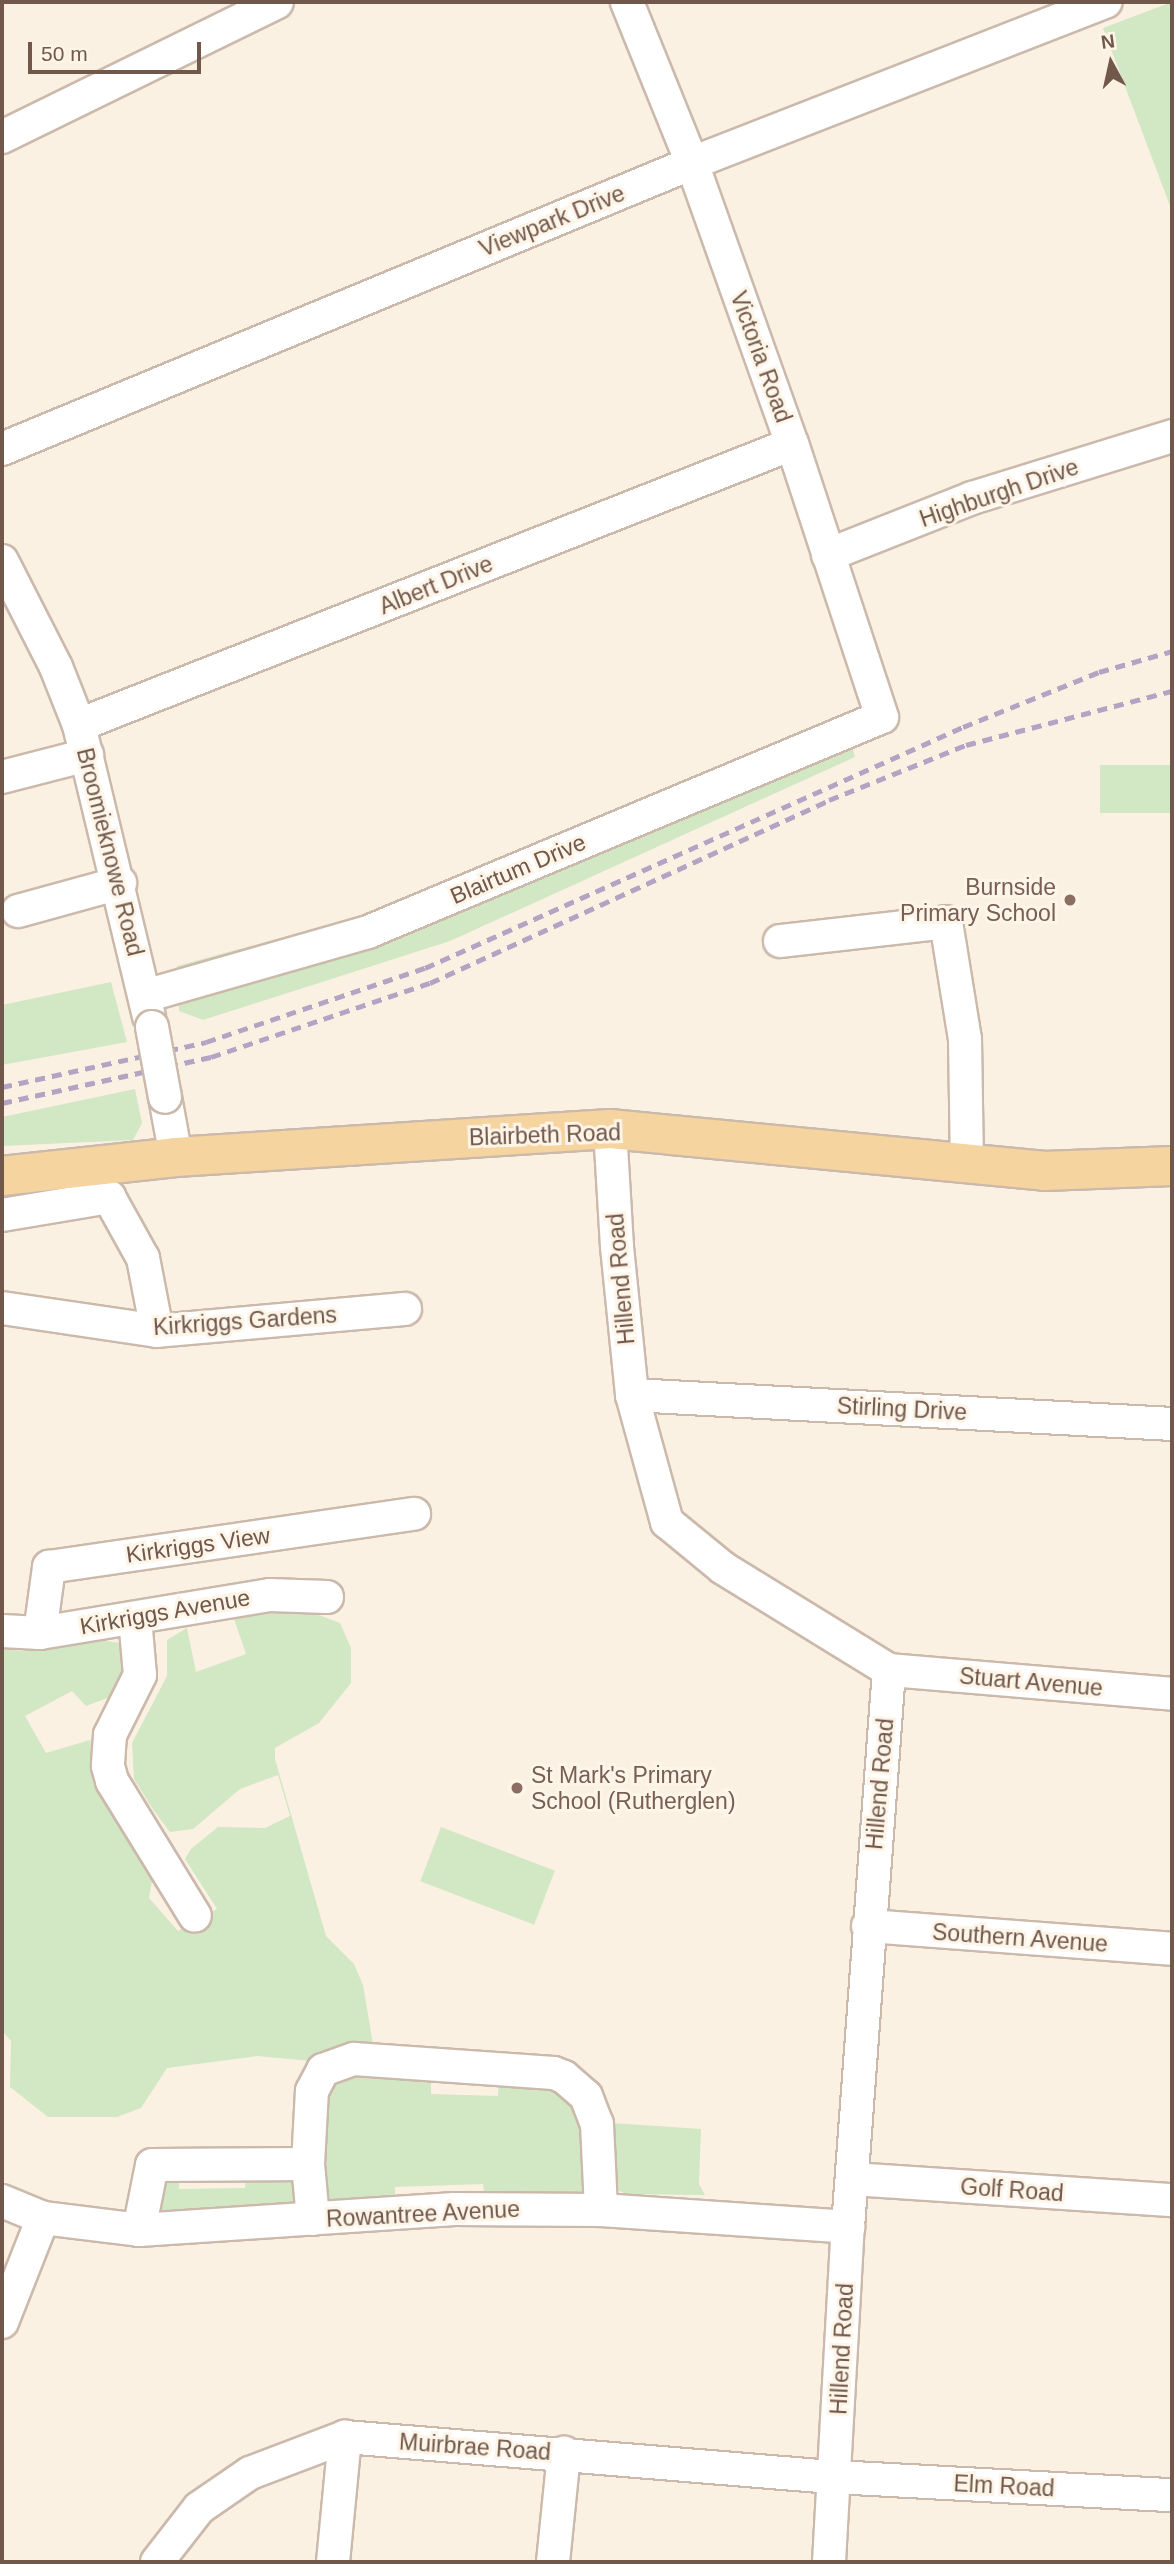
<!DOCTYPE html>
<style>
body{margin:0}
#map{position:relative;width:1174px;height:2564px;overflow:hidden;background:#fbf1e3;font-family:Helvetica,sans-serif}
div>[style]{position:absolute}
.green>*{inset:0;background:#d2e7c3;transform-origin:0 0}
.roads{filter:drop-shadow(2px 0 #cbb9ab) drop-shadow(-2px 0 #cbb9ab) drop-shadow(0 2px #cbb9ab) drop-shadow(0 -2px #cbb9ab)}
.minor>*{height:32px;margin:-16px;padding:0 16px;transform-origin:16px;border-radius:16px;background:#fff}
.major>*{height:38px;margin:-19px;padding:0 19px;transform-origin:19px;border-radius:19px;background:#f6d49f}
.rail>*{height:5px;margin-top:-2.5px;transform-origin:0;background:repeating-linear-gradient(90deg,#b4a3c3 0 10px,transparent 0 17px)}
.bridges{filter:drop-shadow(2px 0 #cbb9ab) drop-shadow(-2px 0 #cbb9ab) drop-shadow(0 2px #cbb9ab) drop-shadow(0 -2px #cbb9ab)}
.minor-bridge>*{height:32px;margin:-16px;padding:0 16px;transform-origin:16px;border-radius:16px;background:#fff}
.dots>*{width:19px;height:19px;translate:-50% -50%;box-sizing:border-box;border:4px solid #fef5e9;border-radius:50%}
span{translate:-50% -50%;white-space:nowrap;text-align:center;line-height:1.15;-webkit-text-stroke:6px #fef5e9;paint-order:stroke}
.street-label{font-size:23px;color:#71584b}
.education-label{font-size:23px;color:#785e54}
.right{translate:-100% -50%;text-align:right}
.left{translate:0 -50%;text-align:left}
.frame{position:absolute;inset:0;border:4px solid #71584b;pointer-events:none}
.north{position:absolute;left:1076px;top:28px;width:70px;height:70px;-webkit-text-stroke:5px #fef5e9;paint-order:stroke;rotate:352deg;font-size:19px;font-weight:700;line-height:28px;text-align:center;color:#71584b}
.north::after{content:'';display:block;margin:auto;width:24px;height:32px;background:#71584b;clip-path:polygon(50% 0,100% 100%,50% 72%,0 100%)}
.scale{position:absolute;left:28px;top:42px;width:173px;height:32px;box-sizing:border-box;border:4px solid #71584b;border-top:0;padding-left:9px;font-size:21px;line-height:24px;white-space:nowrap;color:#71584b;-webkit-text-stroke:5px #fef5e9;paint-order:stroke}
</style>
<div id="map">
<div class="green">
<div style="clip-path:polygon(1172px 2px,1172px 211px,1103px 28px)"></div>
<div style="clip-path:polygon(851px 742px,855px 757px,450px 941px,203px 1020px,179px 1011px,177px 966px,358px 917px,430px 921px)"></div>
<div style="left:1172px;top:765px;width:48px;height:72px;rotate:90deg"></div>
<div style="clip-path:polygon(111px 982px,127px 1042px,2px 1065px,2px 1005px)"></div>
<div style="clip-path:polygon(135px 1089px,142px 1123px,133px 1140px,2px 1146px,2px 1117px)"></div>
<div style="clip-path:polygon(303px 1609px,340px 1623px,351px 1648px,351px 1683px,319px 1723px,275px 1748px,275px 1759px,326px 1936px,354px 1964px,363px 1985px,373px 2044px,364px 2053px,332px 2063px,257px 2056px,167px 2068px,141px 2108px,117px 2117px,48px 2117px,10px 2087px,11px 2041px,2px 2031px,2px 1649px,24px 1651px,98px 1640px,121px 1643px,131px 1650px,118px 1694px,86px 1706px,72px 1691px,25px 1716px,46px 1753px,90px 1740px,107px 1807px,153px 1875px,149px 1898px,178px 1931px,217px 1909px,185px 1859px,191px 1849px,218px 1827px,265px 1828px,290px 1816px,278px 1775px,240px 1789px,193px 1829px,170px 1832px,154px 1811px,134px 1779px,132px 1743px,167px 1676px,167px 1640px,187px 1628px,196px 1672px,246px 1654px,234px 1619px)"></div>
<div style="left:441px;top:1827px;width:122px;height:58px;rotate:21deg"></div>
<div style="clip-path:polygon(332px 2074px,431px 2075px,431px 2094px,498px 2096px,499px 2078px,546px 2080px,586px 2113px,585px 2196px,485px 2199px,483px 2184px,395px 2187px,395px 2201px,343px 2207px,323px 2201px,320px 2098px)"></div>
<div style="clip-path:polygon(612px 2123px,701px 2129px,699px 2184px,705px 2195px,626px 2194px,612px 2187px)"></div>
<div style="clip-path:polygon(179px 2172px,179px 2189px,245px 2188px,246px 2173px,289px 2172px,301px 2183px,295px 2207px,159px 2215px,157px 2184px)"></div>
</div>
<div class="roads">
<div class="minor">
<div style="left:2px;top:137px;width:306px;rotate:-26.1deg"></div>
<div style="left:2px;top:449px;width:747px;rotate:-22.51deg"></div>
<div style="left:692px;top:163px;width:444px;rotate:-21.3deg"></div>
<div style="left:828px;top:555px;width:155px;rotate:-21.6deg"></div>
<div style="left:972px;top:498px;width:209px;rotate:-17.2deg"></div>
<div style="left:2px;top:561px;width:119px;rotate:63deg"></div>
<div style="left:56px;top:667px;width:62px;rotate:68.4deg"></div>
<div style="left:79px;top:725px;width:299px;rotate:76.5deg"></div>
<div style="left:79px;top:725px;width:766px;rotate:-21.51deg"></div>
<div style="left:2px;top:777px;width:88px;rotate:-14.5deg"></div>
<div style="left:18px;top:911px;width:106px;rotate:-15.4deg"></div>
<div style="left:780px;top:941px;width:167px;rotate:-6.5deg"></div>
<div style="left:946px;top:922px;width:119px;rotate:80.8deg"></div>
<div style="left:965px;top:1039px;width:125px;rotate:89.1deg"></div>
<div style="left:145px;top:996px;width:232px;rotate:-16deg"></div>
<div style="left:368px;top:932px;width:557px;rotate:-22.7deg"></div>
<div style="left:882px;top:717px;width:287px;rotate:-108.2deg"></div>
<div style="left:792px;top:444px;width:298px;rotate:-109.6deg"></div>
<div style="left:692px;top:163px;width:174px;rotate:-112deg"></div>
<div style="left:165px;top:1097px;width:61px;rotate:79.6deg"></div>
<div style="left:610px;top:1129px;width:118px;rotate:86.6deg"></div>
<div style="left:617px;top:1247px;width:149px;rotate:84.2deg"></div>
<div style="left:632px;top:1395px;width:132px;rotate:74.6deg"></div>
<div style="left:667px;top:1522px;width:72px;rotate:39.4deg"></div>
<div style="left:723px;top:1568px;width:195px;rotate:31.6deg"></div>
<div style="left:889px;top:1670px;width:284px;rotate:4.8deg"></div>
<div style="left:2px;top:1215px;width:109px;rotate:-9.5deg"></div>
<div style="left:109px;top:1197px;width:70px;rotate:60.9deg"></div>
<div style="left:143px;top:1258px;width:74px;rotate:79.1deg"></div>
<div style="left:2px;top:1308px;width:157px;rotate:8.4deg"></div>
<div style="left:157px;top:1331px;width:249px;rotate:-5.1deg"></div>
<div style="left:632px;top:1395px;width:541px;rotate:3.07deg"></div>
<div style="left:135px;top:1618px;width:57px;rotate:85deg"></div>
<div style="left:140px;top:1675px;width:67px;rotate:116.6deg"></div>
<div style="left:110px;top:1735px;width:31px;rotate:94deg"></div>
<div style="left:108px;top:1766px;width:16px;rotate:75deg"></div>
<div style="left:112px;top:1781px;width:158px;rotate:58.4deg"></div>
<div style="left:2px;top:1631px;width:38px;rotate:3deg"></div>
<div style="left:40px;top:1633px;width:233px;rotate:-9.4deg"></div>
<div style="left:270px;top:1595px;width:57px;rotate:2deg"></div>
<div style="left:40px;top:1633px;width:67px;rotate:-82.2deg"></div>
<div style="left:49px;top:1567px;width:369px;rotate:-8.3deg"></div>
<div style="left:868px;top:1926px;width:305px;rotate:4.3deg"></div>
<div style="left:853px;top:2179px;width:320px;rotate:3.8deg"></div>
<div style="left:2px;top:2201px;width:44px;rotate:22.5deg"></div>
<div style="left:43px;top:2218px;width:97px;rotate:7.1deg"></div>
<div style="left:139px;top:2230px;width:316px;rotate:-3.8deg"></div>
<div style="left:454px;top:2209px;width:147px;rotate:0.4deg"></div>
<div style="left:601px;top:2210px;width:248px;rotate:3.9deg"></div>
<div style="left:313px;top:2219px;width:55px;rotate:-95.2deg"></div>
<div style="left:308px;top:2164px;width:73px;rotate:-86.9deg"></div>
<div style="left:312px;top:2091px;width:24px;rotate:-62deg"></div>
<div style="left:323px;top:2070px;width:33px;rotate:-20deg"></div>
<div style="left:354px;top:2059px;width:200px;rotate:4deg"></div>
<div style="left:554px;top:2073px;width:11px;rotate:22deg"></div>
<div style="left:564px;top:2077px;width:29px;rotate:41deg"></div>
<div style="left:586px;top:2096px;width:30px;rotate:69deg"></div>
<div style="left:597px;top:2124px;width:86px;rotate:87.3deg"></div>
<div style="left:139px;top:2230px;width:66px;rotate:-78.7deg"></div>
<div style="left:152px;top:2165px;width:156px;rotate:-0.4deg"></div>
<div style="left:2px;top:2322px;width:112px;rotate:-68.5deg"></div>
<div style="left:157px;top:2562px;width:68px;rotate:-52.1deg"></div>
<div style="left:199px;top:2508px;width:62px;rotate:-34.5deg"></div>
<div style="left:250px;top:2473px;width:102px;rotate:-20.8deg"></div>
<div style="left:345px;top:2437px;width:492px;rotate:4.7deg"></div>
<div style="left:835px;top:2477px;width:337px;rotate:3.1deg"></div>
<div style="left:333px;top:2562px;width:126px;rotate:-84.5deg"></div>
<div style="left:553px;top:2562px;width:110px;rotate:-84.2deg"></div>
<div style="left:829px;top:2562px;width:336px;rotate:-86.8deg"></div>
<div style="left:848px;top:2227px;width:559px;rotate:-85.79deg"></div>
</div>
<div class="major">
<div style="left:2px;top:1176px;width:175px;rotate:-6.2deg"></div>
<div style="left:176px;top:1157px;width:435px;rotate:-3.7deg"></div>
<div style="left:610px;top:1129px;width:437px;rotate:5.5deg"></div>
<div style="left:1045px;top:1171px;width:127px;rotate:-2.3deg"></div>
</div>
</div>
<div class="rail">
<div style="left:2px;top:1087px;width:209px;rotate:-12.4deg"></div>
<div style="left:206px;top:1042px;width:231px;rotate:-18.7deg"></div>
<div style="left:425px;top:968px;width:590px;rotate:-24.13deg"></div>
<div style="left:963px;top:727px;width:147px;rotate:-22deg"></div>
<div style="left:1099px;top:672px;width:76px;rotate:-16deg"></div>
<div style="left:2px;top:1103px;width:214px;rotate:-12.4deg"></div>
<div style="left:211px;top:1057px;width:231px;rotate:-18.7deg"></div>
<div style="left:430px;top:983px;width:439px;rotate:-24.6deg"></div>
<div style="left:829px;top:800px;width:148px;rotate:-21.9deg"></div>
<div style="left:966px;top:745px;width:213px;rotate:-14.7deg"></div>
</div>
<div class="bridges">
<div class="minor-bridge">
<div style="left:152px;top:1027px;width:71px;rotate:79.5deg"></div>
</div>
</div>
<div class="dots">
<div style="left:1070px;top:900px;background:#8d6e63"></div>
<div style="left:517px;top:1788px;background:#8d6e63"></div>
</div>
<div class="street-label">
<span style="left:552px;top:221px;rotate:-22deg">Viewpark Drive</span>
<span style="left:761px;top:357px;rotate:70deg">Victoria Road</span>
<span style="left:999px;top:493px;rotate:-19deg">Highburgh Drive</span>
<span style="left:436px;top:585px;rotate:-22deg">Albert Drive</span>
<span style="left:110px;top:852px;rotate:76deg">Broomieknowe Road</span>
<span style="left:518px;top:869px;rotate:-23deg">Blairtum Drive</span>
<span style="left:545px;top:1135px;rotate:-2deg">Blairbeth Road</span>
<span style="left:621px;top:1279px;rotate:-95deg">Hillend Road</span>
<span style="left:245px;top:1321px;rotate:-4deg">Kirkriggs Gardens</span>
<span style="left:902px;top:1409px;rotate:3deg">Stirling Drive</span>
<span style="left:198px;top:1545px;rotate:-8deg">Kirkriggs View</span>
<span style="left:165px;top:1612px;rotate:-10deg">Kirkriggs Avenue</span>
<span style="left:1031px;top:1682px;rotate:5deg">Stuart Avenue</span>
<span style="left:880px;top:1784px;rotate:-85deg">Hillend Road</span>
<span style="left:1020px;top:1938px;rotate:4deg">Southern Avenue</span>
<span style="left:1012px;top:2190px;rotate:4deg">Golf Road</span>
<span style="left:423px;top:2214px;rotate:-3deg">Rowantree Avenue</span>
<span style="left:842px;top:2349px;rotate:-87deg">Hillend Road</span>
<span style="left:475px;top:2447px;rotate:4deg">Muirbrae Road</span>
<span style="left:1004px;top:2486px;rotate:3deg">Elm Road</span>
</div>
<div class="education-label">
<span class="right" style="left:1056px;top:900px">Burnside<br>Primary School</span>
<span class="left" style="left:531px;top:1788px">St Mark's Primary<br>School (Rutherglen)</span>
</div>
<div class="frame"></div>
<div class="north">N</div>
<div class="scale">50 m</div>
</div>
